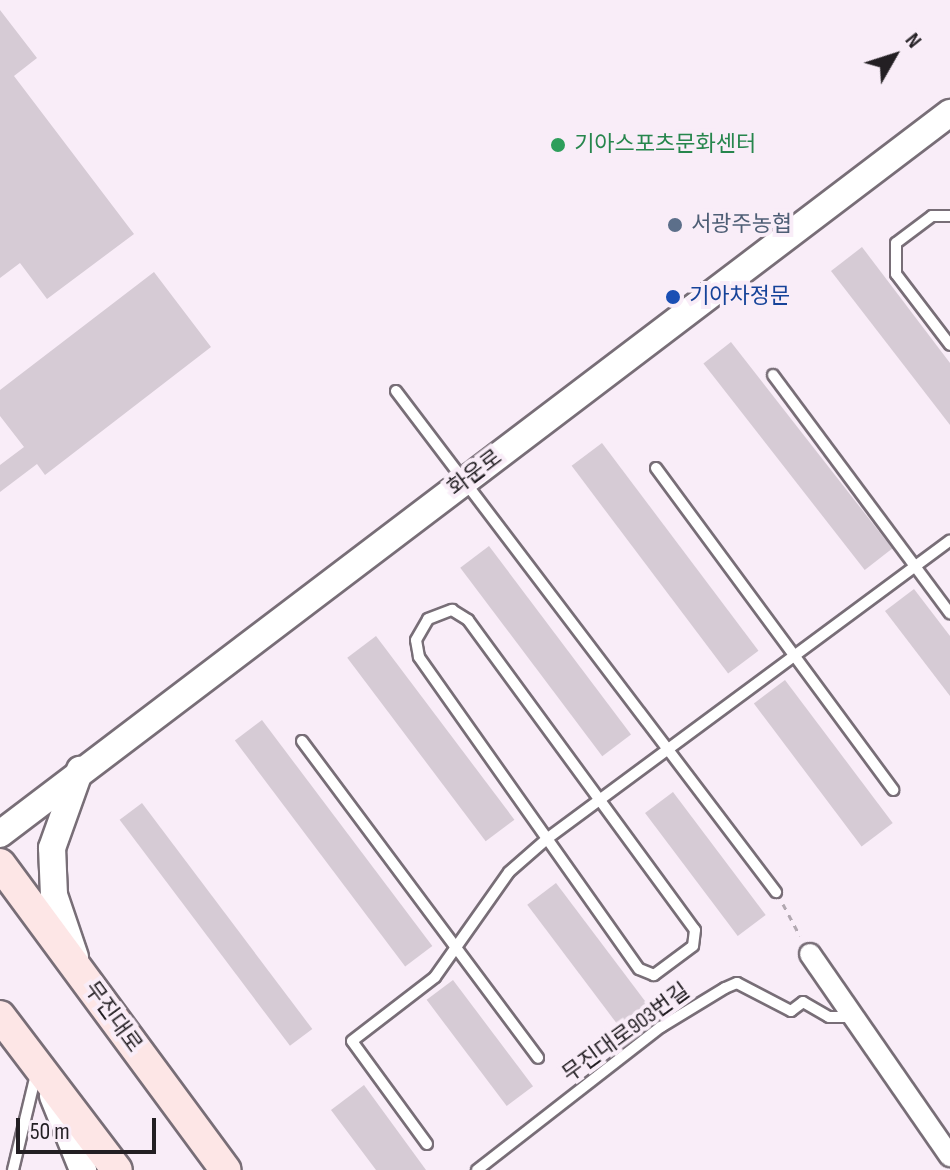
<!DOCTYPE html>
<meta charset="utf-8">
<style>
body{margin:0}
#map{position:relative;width:950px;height:1170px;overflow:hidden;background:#f9edf8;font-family:"Sofia Sans Condensed","Noto Sans KR",sans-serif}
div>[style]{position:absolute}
.building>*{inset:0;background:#d6cbd5;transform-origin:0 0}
.path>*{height:3px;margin-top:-1.5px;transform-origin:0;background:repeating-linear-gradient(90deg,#b2a8b1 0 6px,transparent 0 12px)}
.roads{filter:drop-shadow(2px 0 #786e77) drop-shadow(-2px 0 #786e77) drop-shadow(0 2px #786e77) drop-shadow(0 -2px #786e77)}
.service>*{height:10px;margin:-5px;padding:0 5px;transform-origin:5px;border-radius:5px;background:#fff}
.minor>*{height:20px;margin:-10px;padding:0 10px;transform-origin:10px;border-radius:10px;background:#fff}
.tertiary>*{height:26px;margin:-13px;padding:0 13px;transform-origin:13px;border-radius:13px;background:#fff}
.secondary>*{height:30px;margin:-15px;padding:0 15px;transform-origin:15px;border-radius:15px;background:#fde6e6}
.dots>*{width:22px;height:22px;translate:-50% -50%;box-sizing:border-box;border:4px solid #f9edf8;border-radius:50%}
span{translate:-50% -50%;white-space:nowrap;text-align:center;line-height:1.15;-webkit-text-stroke:8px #f9edf8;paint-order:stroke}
.leisure-label{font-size:22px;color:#27864d}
.left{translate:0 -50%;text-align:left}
.service-label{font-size:22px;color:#4e5e75}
.transit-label{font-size:22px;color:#164399}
.street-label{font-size:22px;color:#231f23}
.north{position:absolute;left:854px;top:16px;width:80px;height:80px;-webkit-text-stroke:6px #f9edf8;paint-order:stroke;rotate:51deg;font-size:22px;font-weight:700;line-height:32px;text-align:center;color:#231f23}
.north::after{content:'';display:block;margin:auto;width:28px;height:36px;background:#231f23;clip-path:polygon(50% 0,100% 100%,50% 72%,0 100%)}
.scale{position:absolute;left:16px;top:1118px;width:140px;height:36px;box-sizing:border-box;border:4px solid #231f23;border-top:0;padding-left:10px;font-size:24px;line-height:28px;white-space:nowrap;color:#231f23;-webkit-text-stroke:6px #f9edf8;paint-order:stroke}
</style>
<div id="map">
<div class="building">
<div style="clip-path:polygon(0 10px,37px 58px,14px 76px,134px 234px,47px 299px,20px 263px,0 278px)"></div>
<div style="clip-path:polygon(862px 247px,950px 363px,950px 425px,831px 271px)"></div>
<div style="clip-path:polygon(154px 272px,211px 347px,45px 475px,37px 464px,0 492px,0 465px,24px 447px,0 416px,0 390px)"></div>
<div style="left:731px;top:342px;width:262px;height:35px;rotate:52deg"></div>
<div style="left:602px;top:443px;width:260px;height:38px;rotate:53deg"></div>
<div style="left:489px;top:546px;width:236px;height:36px;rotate:53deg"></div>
<div style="clip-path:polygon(914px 589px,950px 636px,950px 696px,885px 611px)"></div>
<div style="left:376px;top:636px;width:230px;height:36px;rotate:53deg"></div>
<div style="left:785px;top:680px;width:179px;height:39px;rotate:53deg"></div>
<div style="left:262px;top:720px;width:283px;height:34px;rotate:53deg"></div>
<div style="left:673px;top:792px;width:154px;height:35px;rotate:53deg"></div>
<div style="left:142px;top:803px;width:283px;height:28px;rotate:53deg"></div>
<div style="left:556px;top:883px;width:151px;height:36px;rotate:53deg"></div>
<div style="left:453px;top:980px;width:133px;height:33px;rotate:53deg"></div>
<div style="clip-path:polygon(364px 1085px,426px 1170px,376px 1170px,331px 1110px)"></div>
</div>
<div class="path">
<div style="left:783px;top:904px;width:36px;rotate:62deg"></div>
</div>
<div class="roads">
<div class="service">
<div style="left:950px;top:216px;width:18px;rotate:180deg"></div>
<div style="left:932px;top:216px;width:45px;rotate:143.1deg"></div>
<div style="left:896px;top:243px;width:31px;rotate:90deg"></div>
<div style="left:896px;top:274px;width:89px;rotate:52.7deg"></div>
<div style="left:773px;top:375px;width:297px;rotate:53.4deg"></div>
<div style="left:396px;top:391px;width:629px;rotate:52.82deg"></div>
<div style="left:656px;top:468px;width:400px;rotate:53.6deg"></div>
<div style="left:452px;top:610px;width:19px;rotate:32deg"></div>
<div style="left:468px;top:620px;width:384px;rotate:53.8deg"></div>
<div style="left:695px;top:930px;width:16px;rotate:97deg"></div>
<div style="left:693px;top:946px;width:49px;rotate:143.4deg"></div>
<div style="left:654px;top:975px;width:16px;rotate:-158deg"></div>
<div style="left:639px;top:969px;width:382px;rotate:-125.2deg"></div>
<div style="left:419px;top:657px;width:17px;rotate:-100deg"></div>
<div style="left:416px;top:640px;width:24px;rotate:-60deg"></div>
<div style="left:428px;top:619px;width:26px;rotate:-21deg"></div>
<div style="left:302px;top:741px;width:395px;rotate:53.3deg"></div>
<div style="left:427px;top:1144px;width:127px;rotate:-126.1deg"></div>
<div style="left:352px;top:1041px;width:105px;rotate:-37.6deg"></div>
<div style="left:435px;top:977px;width:128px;rotate:-54.8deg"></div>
<div style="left:509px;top:872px;width:52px;rotate:-41.1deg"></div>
<div style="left:548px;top:838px;width:500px;rotate:-36.5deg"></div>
<div style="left:13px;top:1170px;width:99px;rotate:-76.5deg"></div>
<div style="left:477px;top:1170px;width:233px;rotate:-37.9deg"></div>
<div style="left:661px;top:1027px;width:75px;rotate:-31.4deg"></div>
<div style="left:725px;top:988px;width:13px;rotate:-23deg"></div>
<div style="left:737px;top:983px;width:61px;rotate:27.4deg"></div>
<div style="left:791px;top:1011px;width:15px;rotate:-37deg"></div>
<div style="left:803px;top:1002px;width:30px;rotate:30deg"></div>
<div style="left:829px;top:1017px;width:24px"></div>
</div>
<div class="minor">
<div style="left:810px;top:954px;width:246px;rotate:55.3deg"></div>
</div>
<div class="tertiary">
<div style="left:0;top:834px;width:1193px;rotate:-37.2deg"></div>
<div style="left:75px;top:957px;width:65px;rotate:-108.7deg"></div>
<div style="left:54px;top:895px;width:47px;rotate:-92.4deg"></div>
<div style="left:52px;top:848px;width:83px;rotate:-70.3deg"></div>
<div style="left:53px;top:1096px;width:80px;rotate:67.9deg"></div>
</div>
<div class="secondary">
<div style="left:0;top:864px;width:380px;rotate:53.6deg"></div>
<div style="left:0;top:1016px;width:193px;rotate:52.8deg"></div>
</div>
</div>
<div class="dots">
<div style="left:558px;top:145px;background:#2e9e5b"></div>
<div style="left:675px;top:225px;background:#5c6f8a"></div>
<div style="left:673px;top:297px;background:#1a4fb4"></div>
</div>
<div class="leisure-label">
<span class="left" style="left:574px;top:145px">기아스포츠문화센터</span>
</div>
<div class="service-label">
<span class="left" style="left:691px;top:225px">서광주농협</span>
</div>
<div class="transit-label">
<span class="left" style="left:689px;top:297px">기아차정문</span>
</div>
<div class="street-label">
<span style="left:475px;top:473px;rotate:-37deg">화운로</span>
<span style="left:113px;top:1017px;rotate:54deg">무진대로</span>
<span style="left:626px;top:1033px;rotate:-36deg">무진대로903번길</span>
</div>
<div class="north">N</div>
<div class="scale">50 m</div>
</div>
